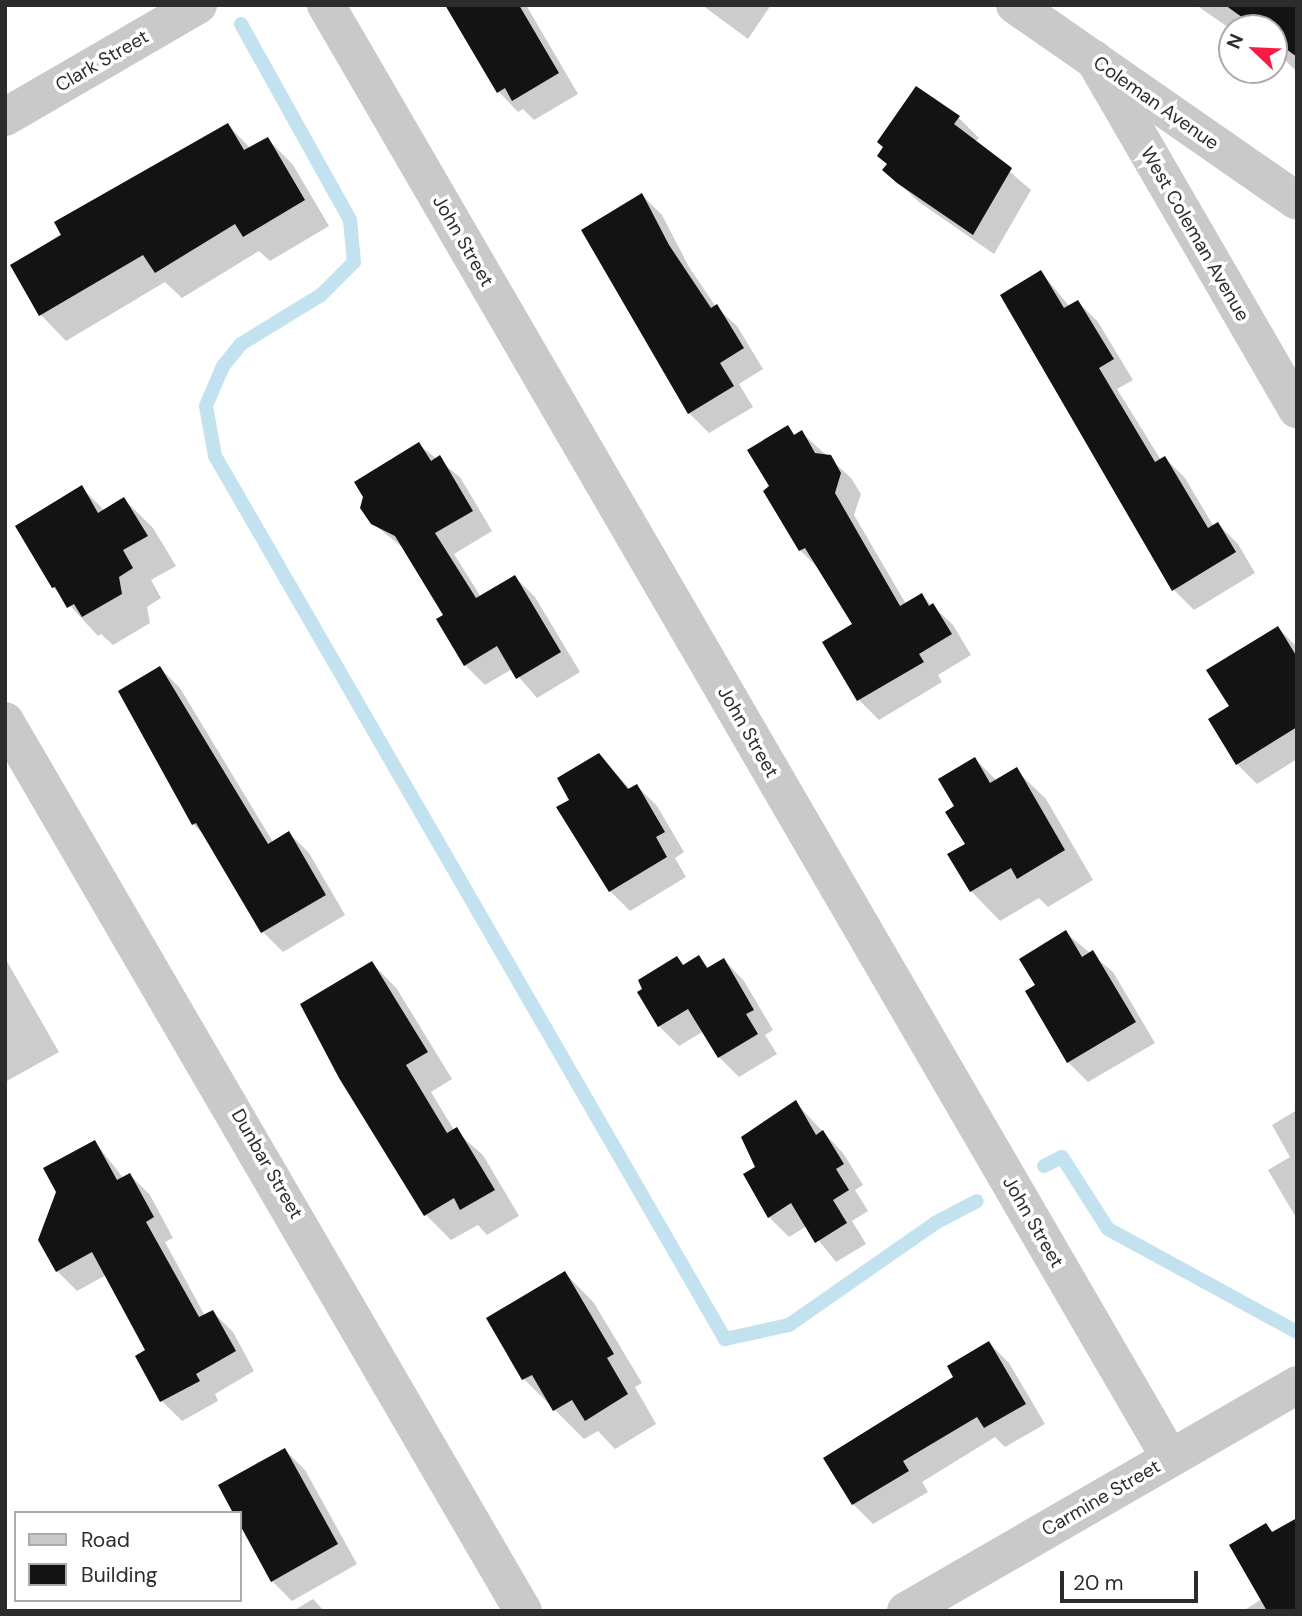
<!DOCTYPE html>
<style>
body{margin:0}
#map{position:relative;width:1302px;height:1616px;overflow:hidden;background:#fff;font-family:"DM Sans",sans-serif}
div>[style]{position:absolute}
.shadow>*{inset:0;background:#0003}
.stream>*{height:14px;margin:-7px;padding:0 7px;transform-origin:7px;border-radius:7px;background:#c1e2ee}
.building>*{inset:0;background:#131313}
.minor>*{height:38px;margin:-19px;padding:0 19px;transform-origin:19px;border-radius:19px;background:#c9c9c9}
span{translate:-50% -50%;white-space:nowrap;text-align:center;line-height:1.15;-webkit-text-stroke:7px #fff;paint-order:stroke}
.street-label{font-size:19px;color:#2c2c2c}
.frame{position:absolute;inset:0;border:7px solid #2c2c2c;pointer-events:none}
.legend{position:absolute;left:14px;top:1511px;width:228px;height:91px;box-sizing:border-box;background:#fff;border:2px solid #ababab;margin:0;padding:9px 12px;list-style:none;font-size:21px;color:#2c2c2c}
.legend li{display:flex;align-items:center;gap:14px;height:35px}
.legend b{width:35px;border:2px solid #ababab}
.north{position:absolute;left:1218px;top:14px;width:70px;height:70px;box-sizing:border-box;background:#fff;border:2px solid #ababab;border-radius:50%;rotate:293deg;font-size:19px;font-weight:700;line-height:28px;text-align:center;color:#2c2c2c}
.north::after{content:'';display:block;margin:auto;width:24px;height:32px;background:#f71b43;clip-path:polygon(50% 0,100% 100%,50% 72%,0 100%)}
.scale{position:absolute;left:1060px;top:1571px;width:138px;height:32px;box-sizing:border-box;border:4px solid #2c2c2c;border-top:0;padding-left:9px;font-size:21px;line-height:24px;white-space:nowrap;color:#2c2c2c;-webkit-text-stroke:5px #fff;paint-order:stroke}
</style>
<div id="map">
<div class="shadow">
<div style="clip-path:polygon(458px 5px,526px 5px,578px 94px,534px 120px,523px 109px,518px 112px,498px 91px)"></div>
<div style="clip-path:polygon(702px 5px,771px 5px,748px 39px)"></div>
<div style="clip-path:polygon(1196px 5px,1297px 5px,1297px 72px,1274px 49px,1274px 28px,1240px 24px,1232px 30px)"></div>
<div style="clip-path:polygon(959px 118px,979px 138px,975px 142px,1031px 190px,994px 254px,919px 202px,885px 170px,888px 165px,879px 156px)"></div>
<div style="clip-path:polygon(228px 125px,251px 149px,268px 139px,293px 165px,329px 226px,270px 261px,259px 251px,182px 298px,165px 282px,66px 341px,41px 315px,12px 266px)"></div>
<div style="clip-path:polygon(642px 195px,662px 215px,689px 267px,716px 307px,737px 326px,763px 369px,739px 384px,753px 407px,709px 433px,689px 413px)"></div>
<div style="clip-path:polygon(1041px 272px,1070px 307px,1078px 302px,1098px 322px,1133px 380px,1117px 389px,1161px 460px,1165px 458px,1185px 478px,1214px 527px,1218px 524px,1238px 544px,1255px 573px,1194px 610px,1174px 590px)"></div>
<div style="clip-path:polygon(788px 427px,796px 436px,802px 433px,851px 478px,861px 494px,854px 515px,906px 604px,921px 595px,953px 625px,971px 655px,938px 675px,942px 682px,879px 720px,859px 700px,854px 625px,820px 570px,800px 550px,772px 487px)"></div>
<div style="clip-path:polygon(419px 445px,460px 477px,492px 531px,454px 554px,481px 597px,515px 577px,535px 597px,580px 672px,537px 698px,512px 669px,485px 685px,465px 665px,445px 615px,406px 550px,372px 523px)"></div>
<div style="clip-path:polygon(82px 488px,105px 511px,124px 499px,153px 528px,176px 566px,151px 580px,161px 598px,147px 607px,150px 623px,113px 645px,101px 634px,98px 636px,53px 587px)"></div>
<div style="clip-path:polygon(1278px 628px,1297px 647px,1297px 759px,1257px 784px,1237px 764px,1231px 707px)"></div>
<div style="clip-path:polygon(160px 668px,180px 688px,273px 842px,289px 833px,309px 853px,345px 915px,283px 952px,263px 932px,208px 839px,193px 824px)"></div>
<div style="clip-path:polygon(599px 755px,631px 790px,637px 786px,657px 806px,684px 852px,675px 858px,686px 877px,630px 911px,610px 891px,572px 800px)"></div>
<div style="clip-path:polygon(975px 759px,997px 781px,1016px 770px,1046px 799px,1093px 880px,1048px 907px,1039px 898px,1000px 921px,971px 891px,967px 845px,957px 806px)"></div>
<div style="clip-path:polygon(1066px 933px,1113px 972px,1155px 1043px,1088px 1082px,1068px 1062px)"></div>
<div style="clip-path:polygon(698px 957px,710px 969px,724px 960px,744px 981px,773px 1030px,765px 1035px,777px 1054px,739px 1077px,719px 1057px,704px 1031px,679px 1046px,659px 1026px,677px 958px,684px 966px)"></div>
<div style="clip-path:polygon(5px 958px,59px 1052px,5px 1082px)"></div>
<div style="clip-path:polygon(372px 963px,397px 989px,452px 1079px,431px 1092px,454px 1130px,483px 1155px,519px 1216px,487px 1235px,478px 1225px,451px 1240px,425px 1214px)"></div>
<div style="clip-path:polygon(796px 1103px,843px 1153px,863px 1185px,855px 1190px,868px 1211px,852px 1221px,866px 1244px,836px 1262px,807px 1226px,789px 1237px,769px 1217px,757px 1168px)"></div>
<div style="clip-path:polygon(1297px 1110px,1297px 1219px,1268px 1170px,1290px 1157px,1272px 1125px)"></div>
<div style="clip-path:polygon(95px 1142px,124px 1179px,130px 1175px,150px 1195px,173px 1238px,165px 1242px,205px 1316px,213px 1312px,233px 1332px,254px 1371px,215px 1394px,218px 1401px,182px 1421px,162px 1401px,137px 1357px,148px 1351px,106px 1275px,77px 1291px,57px 1271px)"></div>
<div style="clip-path:polygon(565px 1273px,594px 1303px,642px 1383px,635px 1387px,656px 1424px,615px 1449px,598px 1431px,584px 1439px,524px 1379px)"></div>
<div style="clip-path:polygon(989px 1343px,1009px 1363px,1045px 1424px,1005px 1447px,995px 1437px,922px 1482px,928px 1492px,873px 1524px,853px 1504px,955px 1377px)"></div>
<div style="clip-path:polygon(285px 1450px,305px 1470px,357px 1564px,292px 1601px,272px 1581px,240px 1521px,240px 1513px)"></div>
<div style="clip-path:polygon(1266px 1525px,1274px 1533px,1297px 1611px,1243px 1611px,1262px 1599px)"></div>
<div style="clip-path:polygon(313px 1599px,324px 1611px,293px 1611px)"></div>
</div>
<div class="stream">
<div style="left:241px;top:24px;width:224px;rotate:60.9deg"></div>
<div style="left:350px;top:220px;width:42px;rotate:84.6deg"></div>
<div style="left:354px;top:262px;width:47px;rotate:135deg"></div>
<div style="left:321px;top:295px;width:94px;rotate:148.5deg"></div>
<div style="left:241px;top:344px;width:28px;rotate:129deg"></div>
<div style="left:223px;top:366px;width:43px;rotate:113deg"></div>
<div style="left:206px;top:406px;width:51px;rotate:79.8deg"></div>
<div style="left:215px;top:456px;width:1020px;rotate:59.99deg"></div>
<div style="left:725px;top:1339px;width:66px;rotate:-12.3deg"></div>
<div style="left:789px;top:1325px;width:178px;rotate:-34.9deg"></div>
<div style="left:935px;top:1223px;width:47px;rotate:-27.6deg"></div>
<div style="left:1044px;top:1166px;width:20px;rotate:-27deg"></div>
<div style="left:1062px;top:1157px;width:85px;rotate:57.4deg"></div>
<div style="left:1108px;top:1229px;width:215px;rotate:28.6deg"></div>
</div>
<div class="building">
<div style="clip-path:polygon(445px 5px,519px 5px,559px 73px,512px 101px,505px 88px,497px 93px)"></div>
<div style="clip-path:polygon(1225px 5px,1297px 5px,1297px 57px,1274px 40px,1274px 28px,1257px 28px)"></div>
<div style="clip-path:polygon(916px 86px,960px 116px,954px 124px,1012px 168px,973px 235px,897px 183px,882px 170px,887px 164px,877px 156px,883px 147px,877px 142px)"></div>
<div style="clip-path:polygon(228px 123px,244px 150px,268px 137px,305px 200px,243px 237px,235px 224px,155px 273px,143px 255px,39px 316px,10px 265px,61px 235px,54px 222px)"></div>
<div style="clip-path:polygon(642px 193px,669px 245px,711px 308px,717px 304px,744px 348px,720px 363px,734px 386px,688px 414px,581px 230px)"></div>
<div style="clip-path:polygon(1041px 270px,1064px 308px,1078px 300px,1114px 359px,1099px 368px,1155px 462px,1165px 456px,1208px 528px,1218px 522px,1236px 552px,1172px 591px,1000px 295px)"></div>
<div style="clip-path:polygon(788px 425px,794px 435px,802px 430px,815px 453px,831px 455px,841px 473px,835px 493px,900px 606px,922px 593px,929px 606px,933px 603px,952px 634px,919px 654px,924px 662px,857px 701px,822px 642px,852px 624px,805px 548px,799px 551px,763px 491px,769px 486px,747px 450px)"></div>
<div style="clip-path:polygon(419px 442px,431px 461px,440px 455px,473px 511px,435px 533px,476px 598px,515px 575px,561px 652px,516px 679px,497px 646px,464px 666px,436px 619px,443px 615px,395px 536px,371px 524px,360px 508px,363px 497px,354px 482px)"></div>
<div style="clip-path:polygon(82px 485px,98px 513px,124px 497px,148px 536px,123px 550px,133px 568px,119px 577px,122px 594px,82px 617px,74px 604px,67px 608px,55px 587px,52px 588px,15px 526px)"></div>
<div style="clip-path:polygon(1278px 626px,1297px 657px,1297px 727px,1236px 765px,1208px 719px,1229px 706px,1206px 670px)"></div>
<div style="clip-path:polygon(160px 666px,268px 844px,289px 831px,326px 895px,261px 933px,196px 823px,192px 825px,118px 691px)"></div>
<div style="clip-path:polygon(599px 753px,628px 789px,637px 784px,665px 832px,656px 837px,667px 857px,609px 892px,556px 807px,569px 800px,557px 778px)"></div>
<div style="clip-path:polygon(975px 757px,990px 783px,1017px 767px,1065px 850px,1017px 879px,1011px 868px,970px 892px,947px 854px,965px 844px,945px 812px,954px 806px,938px 779px)"></div>
<div style="clip-path:polygon(1066px 930px,1082px 957px,1093px 950px,1136px 1022px,1067px 1063px,1025px 991px,1035px 985px,1019px 959px)"></div>
<div style="clip-path:polygon(699px 955px,707px 968px,724px 958px,754px 1010px,746px 1014px,758px 1034px,718px 1058px,688px 1009px,658px 1027px,637px 992px,642px 989px,638px 980px,677px 956px,683px 965px)"></div>
<div style="clip-path:polygon(372px 961px,428px 1052px,406px 1065px,447px 1133px,457px 1127px,495px 1190px,460px 1210px,454px 1198px,424px 1216px,339px 1078px,300px 1004px)"></div>
<div style="clip-path:polygon(796px 1100px,816px 1135px,823px 1130px,844px 1164px,836px 1169px,849px 1190px,833px 1200px,847px 1223px,815px 1243px,791px 1203px,768px 1218px,743px 1174px,755px 1167px,741px 1137px)"></div>
<div style="clip-path:polygon(95px 1140px,117px 1180px,130px 1173px,154px 1217px,146px 1222px,199px 1317px,213px 1310px,236px 1351px,196px 1374px,200px 1381px,160px 1402px,135px 1356px,145px 1350px,92px 1252px,56px 1272px,38px 1240px,56px 1192px,43px 1168px)"></div>
<div style="clip-path:polygon(565px 1271px,614px 1354px,607px 1358px,628px 1394px,585px 1421px,572px 1400px,553px 1411px,532px 1375px,522px 1380px,486px 1318px)"></div>
<div style="clip-path:polygon(989px 1341px,1026px 1404px,984px 1428px,977px 1417px,903px 1461px,909px 1471px,852px 1505px,823px 1458px,953px 1377px,947px 1366px)"></div>
<div style="clip-path:polygon(285px 1448px,338px 1544px,271px 1582px,240px 1525px,240px 1513px,233px 1513px,218px 1485px)"></div>
<div style="clip-path:polygon(1297px 1518px,1297px 1611px,1267px 1611px,1229px 1545px,1266px 1523px,1272px 1532px)"></div>
</div>
<div class="minor">
<div style="left:326px;top:5px;width:1680px;rotate:59.85deg"></div>
<div style="left:1015px;top:5px;width:343px;rotate:34.8deg"></div>
<div style="left:1094px;top:59px;width:405px;rotate:59.9deg"></div>
<div style="left:5px;top:117px;width:223px;rotate:-30.1deg"></div>
<div style="left:5px;top:721px;width:1030px;rotate:59.8deg"></div>
<div style="left:906px;top:1611px;width:452px;rotate:-30deg"></div>
</div>
<div class="street-label">
<span style="left:102px;top:61px;rotate:-30deg">Clark Street</span>
<span style="left:1156px;top:103px;rotate:35deg">Coleman Avenue</span>
<span style="left:1195px;top:234px;rotate:60deg">West Coleman Avenue</span>
<span style="left:463px;top:241px;rotate:60deg">John Street</span>
<span style="left:748px;top:732px;rotate:60deg">John Street</span>
<span style="left:267px;top:1164px;rotate:60deg">Dunbar Street</span>
<span style="left:1033px;top:1222px;rotate:60deg">John Street</span>
<span style="left:1101px;top:1498px;rotate:-30deg">Carmine Street</span>
</div>
<div class="frame"></div>
<ul class="legend">
<li><b style="height:9px;background:#c9c9c9"></b>Road</li>
<li><b style="height:19px;background:#131313"></b>Building</li>
</ul>
<div class="north">N</div>
<div class="scale">20 m</div>
</div>
